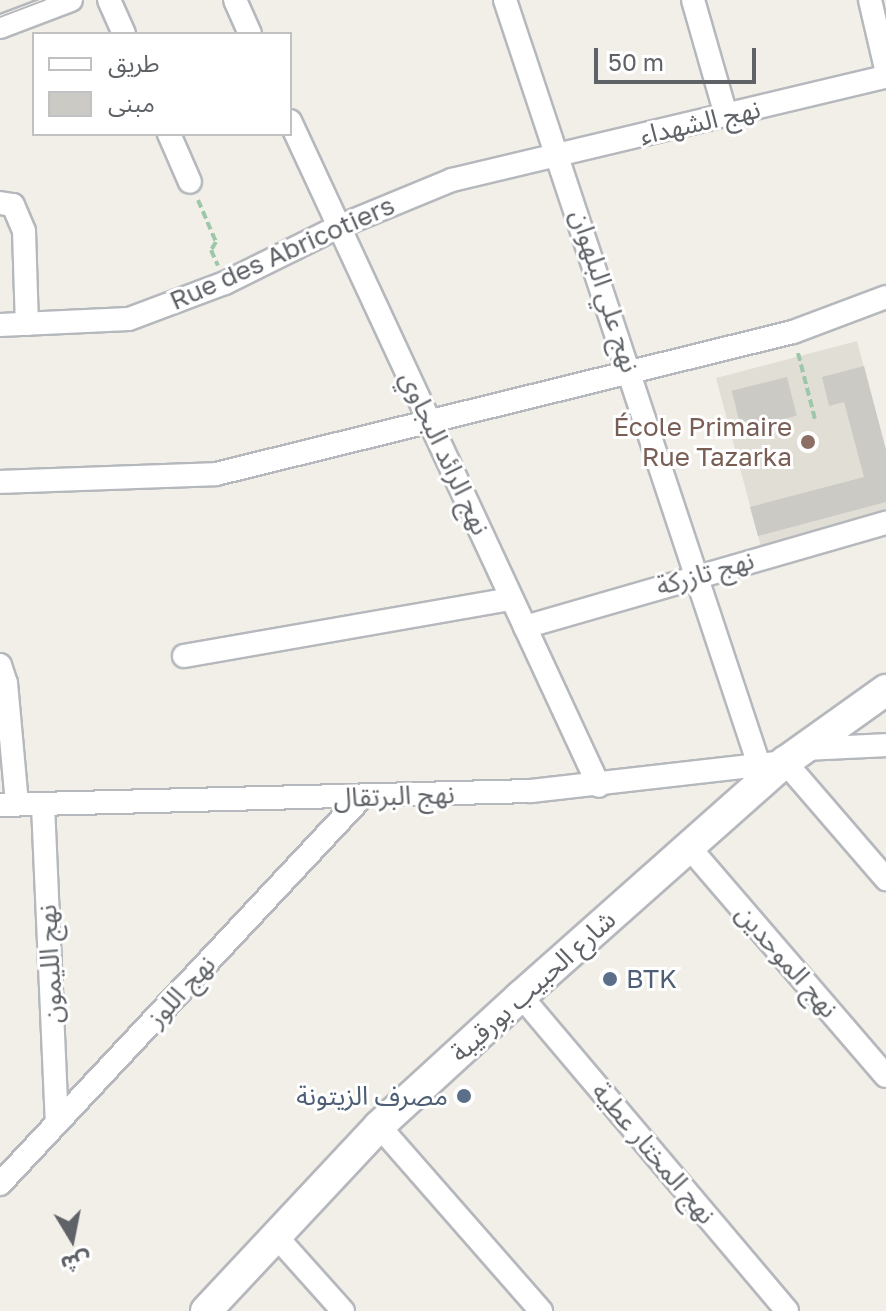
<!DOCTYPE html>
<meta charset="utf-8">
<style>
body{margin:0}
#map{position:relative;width:886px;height:1311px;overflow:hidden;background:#f1efe8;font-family:"Golos Text","Noto Sans Arabic",sans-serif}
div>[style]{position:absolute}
.education>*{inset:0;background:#e1ded6}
.building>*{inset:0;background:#cccac5;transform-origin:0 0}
.path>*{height:4px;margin-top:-2px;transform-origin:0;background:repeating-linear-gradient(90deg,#9cc7a9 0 8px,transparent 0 12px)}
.roads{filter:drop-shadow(2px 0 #b5b8bc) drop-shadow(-2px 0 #b5b8bc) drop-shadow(0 2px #b5b8bc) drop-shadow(0 -2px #b5b8bc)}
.street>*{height:22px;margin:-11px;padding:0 11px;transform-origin:11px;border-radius:11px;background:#fff}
.secondary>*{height:30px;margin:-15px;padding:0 15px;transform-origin:15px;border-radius:15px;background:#fff}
.tram>*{height:2px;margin:-1px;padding:0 1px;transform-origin:1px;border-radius:1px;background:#b6b7b8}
.dots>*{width:22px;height:22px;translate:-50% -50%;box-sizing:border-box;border:4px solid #fff;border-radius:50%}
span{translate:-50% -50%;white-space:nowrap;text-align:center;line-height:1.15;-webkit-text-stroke:6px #fff;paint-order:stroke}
.street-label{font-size:26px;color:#5f6368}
.education-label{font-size:26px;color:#785e54}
.right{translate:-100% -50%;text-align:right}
.service-label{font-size:26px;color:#4e5e75}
.left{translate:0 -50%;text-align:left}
.legend{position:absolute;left:32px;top:32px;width:260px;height:104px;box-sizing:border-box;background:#fff;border:2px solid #bfc1c3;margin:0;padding:10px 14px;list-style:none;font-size:24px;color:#5f6368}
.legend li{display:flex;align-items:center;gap:16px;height:40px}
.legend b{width:40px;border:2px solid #bfc1c3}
.north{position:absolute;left:32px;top:1199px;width:80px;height:80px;-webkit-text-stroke:6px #fff;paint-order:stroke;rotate:170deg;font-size:22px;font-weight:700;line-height:32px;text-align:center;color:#5f6368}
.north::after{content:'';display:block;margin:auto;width:28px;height:36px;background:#5f6368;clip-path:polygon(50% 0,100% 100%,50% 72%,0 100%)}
.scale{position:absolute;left:594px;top:48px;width:162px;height:36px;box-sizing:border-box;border:4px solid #5f6368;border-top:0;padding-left:10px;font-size:24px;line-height:28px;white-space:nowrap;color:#5f6368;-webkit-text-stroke:6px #fff;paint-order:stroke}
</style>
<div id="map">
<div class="education">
<div style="clip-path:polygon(857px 341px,886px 450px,886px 514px,761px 547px,716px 378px)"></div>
</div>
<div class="building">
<div style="clip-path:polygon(864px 366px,886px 450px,886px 502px,758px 536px,750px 507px,864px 477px,844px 402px,829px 406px,822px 377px)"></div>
<div style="left:787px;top:377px;width:40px;height:57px;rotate:76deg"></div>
</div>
<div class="path">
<div style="left:198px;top:200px;width:46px;rotate:66.8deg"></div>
<div style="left:216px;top:242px;width:9px;rotate:122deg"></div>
<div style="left:211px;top:250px;width:17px;rotate:66deg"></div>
<div style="left:798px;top:353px;width:68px;rotate:75.6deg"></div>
</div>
<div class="roads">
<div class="street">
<div style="left:109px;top:0;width:37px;rotate:66deg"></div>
<div style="left:235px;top:0;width:37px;rotate:66deg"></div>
<div style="left:505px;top:0;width:806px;rotate:71.63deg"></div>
<div style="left:693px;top:0;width:120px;rotate:74deg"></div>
<div style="left:870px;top:0;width:71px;rotate:76.9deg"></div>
<div style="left:0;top:27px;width:76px;rotate:-20.8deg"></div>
<div style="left:290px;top:121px;width:733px;rotate:65.08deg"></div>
<div style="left:169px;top:134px;width:52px;rotate:66.4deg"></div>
<div style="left:0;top:203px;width:13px;rotate:9deg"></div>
<div style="left:13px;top:205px;width:28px;rotate:67deg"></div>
<div style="left:24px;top:231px;width:93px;rotate:88.2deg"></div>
<div style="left:0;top:325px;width:129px;rotate:-2.7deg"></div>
<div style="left:129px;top:319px;width:103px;rotate:-20.6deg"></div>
<div style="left:225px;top:283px;width:126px;rotate:-26.4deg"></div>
<div style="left:338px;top:227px;width:123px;rotate:-22.4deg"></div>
<div style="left:452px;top:180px;width:446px;rotate:-13.4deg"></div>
<div style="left:0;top:482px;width:216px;rotate:-2.1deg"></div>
<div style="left:216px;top:474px;width:594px;rotate:-13.83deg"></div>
<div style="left:793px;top:332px;width:99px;rotate:-20.6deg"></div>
<div style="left:525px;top:627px;width:376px;rotate:-16.1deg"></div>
<div style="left:184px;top:656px;width:332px;rotate:-9.9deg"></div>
<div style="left:0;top:665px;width:19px;rotate:72deg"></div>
<div style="left:6px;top:683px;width:122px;rotate:84.8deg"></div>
<div style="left:805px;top:749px;width:81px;rotate:-2.8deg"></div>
<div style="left:0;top:805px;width:531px;rotate:-1.51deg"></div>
<div style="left:531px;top:791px;width:256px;rotate:-6.5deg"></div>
<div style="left:785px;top:762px;width:155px;rotate:49.2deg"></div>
<div style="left:43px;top:805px;width:318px;rotate:87.5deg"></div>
<div style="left:688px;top:846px;width:303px;rotate:49.3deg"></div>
<div style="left:521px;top:996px;width:412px;rotate:49.8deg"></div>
<div style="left:379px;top:1126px;width:246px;rotate:48.8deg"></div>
<div style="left:0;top:1184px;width:530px;rotate:-46.91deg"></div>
<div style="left:275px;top:1235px;width:102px;rotate:48.2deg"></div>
</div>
<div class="secondary">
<div style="left:206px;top:1311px;width:253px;rotate:-46.9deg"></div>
<div style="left:379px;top:1126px;width:193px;rotate:-42.5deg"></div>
<div style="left:521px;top:996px;width:353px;rotate:-41.6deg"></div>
<div style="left:785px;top:762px;width:124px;rotate:-35.5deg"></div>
</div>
</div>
<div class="tram">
<div style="left:0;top:17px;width:48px;rotate:-20.7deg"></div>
</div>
<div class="dots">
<div style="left:808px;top:442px;background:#8d6e63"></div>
<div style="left:610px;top:979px;background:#5c6f8a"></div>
<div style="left:464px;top:1096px;background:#5c6f8a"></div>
</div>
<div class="street-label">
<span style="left:700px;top:122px;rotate:-13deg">نهج الشهداء</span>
<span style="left:282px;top:253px;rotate:-24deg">Rue des Abricotiers</span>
<span style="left:605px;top:291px;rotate:72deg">نهج علي البلهوان</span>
<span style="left:445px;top:453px;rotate:65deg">نهج الرائد البجاوي</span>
<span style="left:705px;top:573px;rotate:-16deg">نهج تازركة</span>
<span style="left:394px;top:796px;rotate:-2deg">نهج البرتقال</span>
<span style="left:787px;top:961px;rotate:49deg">نهج الموحدين</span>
<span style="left:50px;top:964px;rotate:-93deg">نهج الليمون</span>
<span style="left:533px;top:986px;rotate:-42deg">شارع الحبيب بورقيبة</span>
<span style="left:181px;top:991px;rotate:-47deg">نهج اللوز</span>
<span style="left:654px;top:1153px;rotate:50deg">نهج المختار عطية</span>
</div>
<div class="education-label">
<span class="right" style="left:792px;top:442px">École Primaire<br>Rue Tazarka</span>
</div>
<div class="service-label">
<span class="left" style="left:626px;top:979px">BTK</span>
<span class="right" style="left:448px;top:1096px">مصرف الزيتونة</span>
</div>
<ul class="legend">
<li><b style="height:10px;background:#fff"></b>طريق</li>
<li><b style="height:22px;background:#cccac5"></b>مبنى</li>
</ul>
<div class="north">ش</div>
<div class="scale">50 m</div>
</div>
